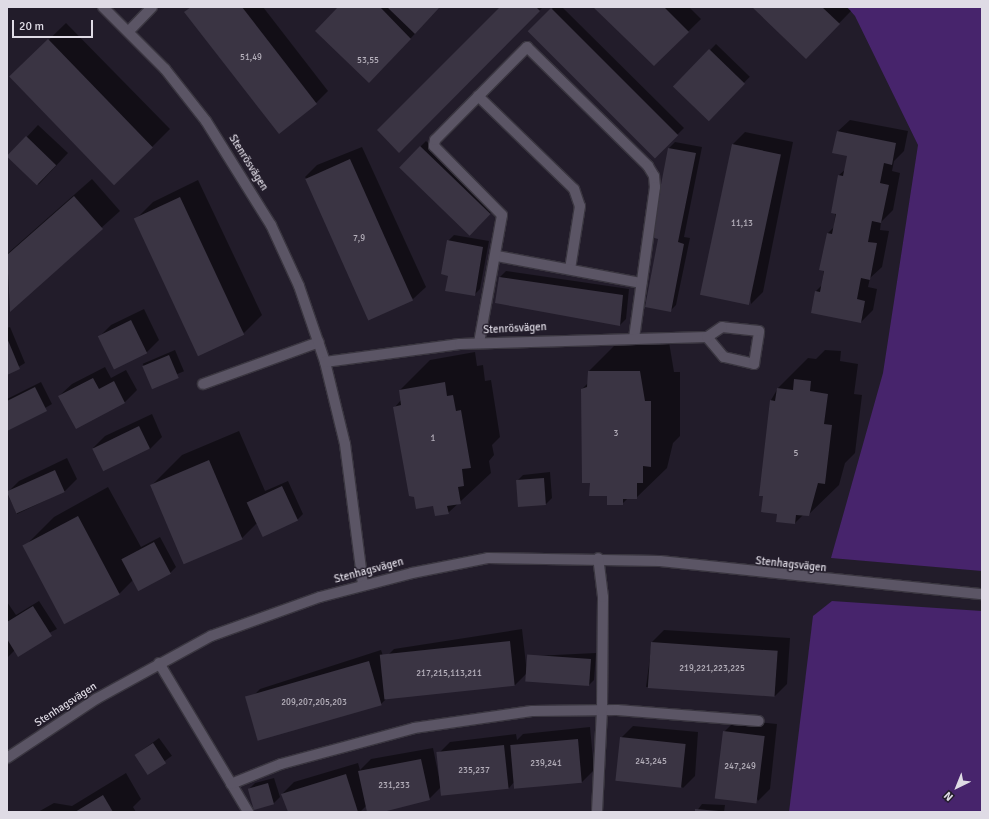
<!DOCTYPE html>
<meta charset="utf-8">
<style>
body{margin:0}
#map{position:relative;width:989px;height:819px;overflow:hidden;background:#221c2a;font-family:Signika,sans-serif}
div>[style]{position:absolute}
.green>*{inset:0;background:#47246c}
.shadow>*{inset:0;background:#0007;transform-origin:0 0}
.building>*{inset:0;background:#3a3443;transform-origin:0 0}
.roads{filter:drop-shadow(1px 0 #3a3640) drop-shadow(-1px 0 #3a3640) drop-shadow(0 1px #3a3640) drop-shadow(0 -1px #3a3640)}
.lane>*{height:10px;margin:-5px;padding:0 5px;transform-origin:5px;border-radius:5px;background:#5b5565}
.street>*{height:10px;margin:-5px;padding:0 5px;transform-origin:5px;border-radius:5px;background:#5b5565}
span{translate:-50% -50%;white-space:nowrap;text-align:center;line-height:1.15;-webkit-text-stroke:3px #221c2a;paint-order:stroke}
.number-label{font-size:9px;color:#b6b1bc}
.number-label span{-webkit-text-stroke-width:0}
.street-label{font-size:11px;color:#dfdbe5}
.frame{position:absolute;inset:0;border:8px solid #dfdbe5;pointer-events:none}
.north{position:absolute;left:937px;top:767px;width:40px;height:40px;-webkit-text-stroke:3px #221c2a;paint-order:stroke;rotate:223deg;font-size:11px;font-weight:700;line-height:16px;text-align:center;color:#dfdbe5}
.north::after{content:'';display:block;margin:auto;width:14px;height:18px;background:#dfdbe5;clip-path:polygon(50% 0,100% 100%,50% 72%,0 100%)}
.scale{position:absolute;left:12px;top:20px;width:81px;height:18px;box-sizing:border-box;border:2px solid #dfdbe5;border-top:0;padding-left:5px;font-size:12px;line-height:14px;white-space:nowrap;color:#dfdbe5;-webkit-text-stroke:3px #221c2a;paint-order:stroke}
</style>
<div id="map">
<div class="green">
<div style="clip-path:polygon(847px 7px,982px 7px,982px 571px,831px 558px,883px 373px,918px 145px,855px 16px)"></div>
<div style="clip-path:polygon(832px 601px,982px 611px,982px 812px,789px 812px,813px 616px)"></div>
</div>
<div class="shadow">
<div style="clip-path:polygon(191px 7px,263px 7px,328px 91px,316px 103px,186px 12px)"></div>
<div style="clip-path:polygon(339px 7px,440px 7px,381px 70px)"></div>
<div style="clip-path:polygon(501px 7px,543px 7px,399px 151px)"></div>
<div style="clip-path:polygon(554px 7px,562px 7px,684px 128px,656px 156px,530px 32px)"></div>
<div style="clip-path:polygon(594px 7px,689px 7px,701px 19px,654px 65px)"></div>
<div style="clip-path:polygon(754px 7px,846px 7px,851px 11px,818px 45px)"></div>
<div style="clip-path:polygon(66px 23px,170px 129px,116px 183px,29px 59px)"></div>
<div style="left:716px;top:44px;width:47px;height:59px;rotate:44deg"></div>
<div style="clip-path:polygon(850px 120px,908px 131px,904px 151px,894px 161px,892px 171px,900px 173px,893px 210px,881px 222px,880px 230px,889px 231px,882px 267px,870px 278px,868px 287px,877px 289px,873px 310px,861px 322px,816px 291px,822px 285px,828px 233px,834px 227px,839px 175px,846px 169px,849px 155px,837px 132px)"></div>
<div style="left:38px;top:125px;width:41px;height:43px;rotate:43deg"></div>
<div style="clip-path:polygon(745px 132px,793px 142px,763px 292px,751px 304px,733px 144px)"></div>
<div style="clip-path:polygon(426px 141px,496px 207px,477px 228px,400px 167px)"></div>
<div style="clip-path:polygon(675px 142px,702px 147px,684px 237px,690px 238px,676px 305px,670px 311px,660px 238px,652px 236px,669px 148px)"></div>
<div style="clip-path:polygon(362px 147px,426px 287px,413px 299px,305px 177px,317px 165px)"></div>
<div style="clip-path:polygon(92px 179px,120px 211px,10px 310px,7px 254px)"></div>
<div style="clip-path:polygon(198px 180px,262px 315px,244px 333px,136px 219px,153px 202px)"></div>
<div style="clip-path:polygon(454px 235px,489px 241px,480px 289px,474px 295px,449px 275px,448px 241px)"></div>
<div style="clip-path:polygon(506px 271px,629px 289px,626px 319px,620px 325px,500px 277px)"></div>
<div style="clip-path:polygon(144px 309px,159px 340px,147px 352px,114px 368px,99px 337px,111px 325px)"></div>
<div style="clip-path:polygon(10px 327px,25px 363px,7px 374px,7px 328px)"></div>
<div style="clip-path:polygon(619px 341px,669px 342px,674px 372px,680px 372px,680px 436px,673px 443px,667px 468px,636px 498px,628px 498px,622px 504px,591px 482px,582px 389px,588px 383px,589px 371px)"></div>
<div style="left:175px;top:350px;width:23px;height:35px;rotate:67deg"></div>
<div style="clip-path:polygon(825px 350px,841px 351px,840px 361px,858px 364px,854px 394px,862px 395px,855px 453px,845px 463px,839px 485px,808px 515px,803px 515px,795px 523px,778px 513px,771px 400px,778px 388px,808px 358px,816px 359px)"></div>
<div style="clip-path:polygon(475px 352px,477px 366px,483px 365px,485px 381px,491px 380px,500px 437px,492px 445px,494px 455px,489px 461px,491px 473px,448px 513px,434px 505px,395px 407px,401px 400px,400px 390px,430px 360px)"></div>
<div style="clip-path:polygon(105px 367px,111px 378px,126px 370px,137px 390px,125px 402px,76px 428px,59px 396px,72px 384px)"></div>
<div style="clip-path:polygon(41px 382px,52px 404px,7px 430px,7px 399px)"></div>
<div style="clip-path:polygon(152px 414px,162px 437px,150px 449px,93px 448px,105px 436px)"></div>
<div style="clip-path:polygon(239px 431px,265px 491px,288px 481px,303px 514px,297px 520px,256px 524px,242px 538px,152px 485px,182px 455px)"></div>
<div style="clip-path:polygon(67px 458px,77px 479px,65px 491px,17px 514px,7px 493px,19px 481px)"></div>
<div style="clip-path:polygon(550px 472px,552px 498px,546px 504px,520px 506px,517px 481px,523px 475px)"></div>
<div style="clip-path:polygon(108px 487px,141px 547px,160px 537px,176px 567px,170px 573px,133px 580px,120px 593px,65px 623px,24px 547px,54px 517px)"></div>
<div style="clip-path:polygon(39px 601px,57px 629px,15px 650px,7px 658px,7px 602px,16px 615px)"></div>
<div style="clip-path:polygon(522px 629px,527px 673px,515px 685px,388px 697px,381px 704px,248px 701px,260px 689px,381px 650px,384px 659px,394px 649px)"></div>
<div style="clip-path:polygon(664px 630px,790px 638px,787px 684px,775px 696px,646px 687px,652px 642px)"></div>
<div style="clip-path:polygon(596px 653px,594px 680px,588px 686px,528px 662px,534px 656px)"></div>
<div style="clip-path:polygon(736px 720px,777px 724px,770px 789px,758px 801px,724px 732px)"></div>
<div style="clip-path:polygon(633px 726px,698px 732px,695px 776px,683px 788px,621px 738px)"></div>
<div style="clip-path:polygon(590px 727px,594px 770px,582px 782px,515px 781px,509px 788px,438px 754px,450px 742px,516px 734px,517px 740px,523px 734px)"></div>
<div style="left:159px;top:738px;width:22px;height:29px;rotate:54deg"></div>
<div style="clip-path:polygon(433px 748px,441px 787px,429px 799px,379px 812px,368px 812px,367px 805px,360px 812px,289px 812px,282px 794px,294px 782px,358px 763px,360px 770px,371px 759px)"></div>
<div style="clip-path:polygon(126px 773px,141px 799px,133px 807px,136px 812px,38px 812px,54px 803px,72px 806px)"></div>
<div style="clip-path:polygon(274px 778px,280px 797px,274px 803px,255px 809px,249px 789px,255px 783px)"></div>
<div style="clip-path:polygon(702px 804px,725px 805px,724px 812px,696px 812px)"></div>
</div>
<div class="building">
<div style="clip-path:polygon(191px 7px,242px 7px,317px 104px,279px 134px,184px 12px)"></div>
<div style="clip-path:polygon(338px 7px,380px 7px,411px 39px,369px 83px,315px 31px)"></div>
<div style="clip-path:polygon(387px 7px,440px 7px,415px 34px)"></div>
<div style="clip-path:polygon(500px 7px,536px 7px,540px 11px,399px 153px,377px 130px)"></div>
<div style="clip-path:polygon(593px 7px,664px 7px,689px 32px,654px 66px)"></div>
<div style="clip-path:polygon(752px 7px,822px 7px,840px 24px,806px 59px)"></div>
<div style="left:551px;top:8px;width:180px;height:33px;rotate:45deg"></div>
<div style="left:48px;top:39px;width:151px;height:54px;rotate:46deg"></div>
<div style="left:709px;top:49px;width:50px;height:52px;rotate:44deg"></div>
<div style="clip-path:polygon(837px 131px,896px 143px,892px 165px,884px 163px,880px 183px,889px 185px,881px 223px,872px 221px,868px 242px,877px 243px,870px 280px,861px 278px,857px 299px,865px 301px,861px 323px,811px 313px,815px 291px,820px 292px,824px 271px,819px 270px,827px 233px,832px 234px,836px 214px,831px 213px,838px 175px,843px 176px,847px 156px,832px 153px)"></div>
<div style="left:26px;top:136px;width:42px;height:28px;rotate:44deg"></div>
<div style="left:732px;top:144px;width:50px;height:154px;rotate:12deg"></div>
<div style="left:420px;top:146px;width:98px;height:30px;rotate:44deg"></div>
<div style="clip-path:polygon(668px 148px,696px 153px,678px 242px,684px 244px,671px 312px,645px 307px,658px 239px,651px 237px)"></div>
<div style="left:350px;top:159px;width:155px;height:49px;rotate:66deg"></div>
<div style="clip-path:polygon(74px 196px,103px 229px,10px 312px,7px 255px)"></div>
<div style="left:180px;top:197px;width:152px;height:51px;rotate:65deg"></div>
<div style="clip-path:polygon(447px 240px,483px 247px,475px 296px,445px 291px,448px 276px,441px 274px)"></div>
<div style="clip-path:polygon(499px 277px,623px 295px,620px 326px,495px 303px)"></div>
<div style="left:131px;top:320px;width:37px;height:37px;rotate:64deg"></div>
<div style="clip-path:polygon(7px 338px,20px 369px,7px 375px)"></div>
<div style="left:169px;top:355px;width:25px;height:29px;rotate:67deg"></div>
<div style="clip-path:polygon(588px 371px,640px 371px,645px 401px,651px 401px,651px 467px,643px 466px,643px 483px,637px 483px,637px 499px,623px 499px,623px 505px,607px 505px,607px 496px,589px 496px,590px 483px,582px 483px,581px 389px,587px 387px)"></div>
<div style="clip-path:polygon(93px 378px,99px 389px,114px 381px,125px 403px,76px 429px,58px 396px)"></div>
<div style="clip-path:polygon(794px 379px,811px 381px,810px 391px,828px 394px,824px 424px,832px 425px,825px 484px,818px 483px,809px 516px,796px 515px,795px 524px,776px 522px,777px 514px,761px 512px,763px 496px,759px 496px,770px 400px,775px 401px,777px 388px,793px 390px)"></div>
<div style="clip-path:polygon(445px 382px,447px 396px,453px 395px,456px 411px,461px 410px,471px 468px,462px 469px,464px 486px,458px 487px,461px 504px,447px 506px,449px 514px,435px 516px,433px 506px,416px 509px,414px 497px,409px 496px,393px 407px,401px 405px,399px 390px)"></div>
<div style="clip-path:polygon(35px 387px,47px 411px,7px 431px,7px 401px)"></div>
<div style="left:139px;top:426px;width:25px;height:52px;rotate:64deg"></div>
<div style="left:209px;top:460px;width:86px;height:64px;rotate:67deg"></div>
<div style="left:55px;top:470px;width:24px;height:53px;rotate:66deg"></div>
<div style="left:544px;top:478px;width:27px;height:28px;rotate:86deg"></div>
<div style="left:282px;top:486px;width:38px;height:39px;rotate:65deg"></div>
<div style="left:78px;top:516px;width:89px;height:63px;rotate:62deg"></div>
<div style="left:154px;top:542px;width:36px;height:37px;rotate:62deg"></div>
<div style="clip-path:polygon(33px 606px,52px 636px,18px 657px,7px 639px,7px 622px)"></div>
<div style="left:510px;top:641px;width:45px;height:131px;rotate:84deg"></div>
<div style="left:651px;top:642px;width:127px;height:46px;rotate:4deg"></div>
<div style="left:591px;top:659px;width:27px;height:64px;rotate:94deg"></div>
<div style="left:369px;top:661px;width:46px;height:129px;rotate:74deg"></div>
<div style="left:723px;top:731px;width:42px;height:68px;rotate:7deg"></div>
<div style="left:620px;top:737px;width:66px;height:44px;rotate:6deg"></div>
<div style="left:578px;top:739px;width:44px;height:68px;rotate:85deg"></div>
<div style="left:153px;top:743px;width:24px;height:22px;rotate:57deg"></div>
<div style="left:504px;top:745px;width:44px;height:68px;rotate:84deg"></div>
<div style="clip-path:polygon(421px 759px,430px 800px,383px 812px,367px 812px,358px 771px)"></div>
<div style="clip-path:polygon(346px 774px,358px 812px,288px 812px,281px 794px)"></div>
<div style="left:268px;top:783px;width:22px;height:21px;rotate:74deg"></div>
<div style="clip-path:polygon(103px 795px,113px 812px,75px 812px)"></div>
<div style="clip-path:polygon(695px 809px,719px 811px,719px 812px,695px 812px)"></div>
</div>
<div class="roads">
<div class="lane">
<div style="left:129px;top:31px;width:33px;rotate:-46deg"></div>
<div style="left:478px;top:96px;width:134px;rotate:44.1deg"></div>
<div style="left:574px;top:189px;width:18px;rotate:71deg"></div>
<div style="left:580px;top:206px;width:64px;rotate:99deg"></div>
<div style="left:497px;top:256px;width:147px;rotate:10.6deg"></div>
<div style="left:479px;top:343px;width:130px;rotate:-79.8deg"></div>
<div style="left:502px;top:215px;width:97px;rotate:-134.6deg"></div>
<div style="left:434px;top:146px;width:6px;rotate:-81deg"></div>
<div style="left:435px;top:140px;width:131px;rotate:-45.3deg"></div>
<div style="left:527px;top:47px;width:170px;rotate:44.5deg"></div>
<div style="left:648px;top:166px;width:12px;rotate:59deg"></div>
<div style="left:654px;top:176px;width:11px;rotate:85deg"></div>
<div style="left:655px;top:187px;width:152px;rotate:97.9deg"></div>
<div style="left:203px;top:384px;width:123px;rotate:-19.9deg"></div>
</div>
<div class="street">
<div style="left:103px;top:7px;width:88px;rotate:45deg"></div>
<div style="left:165px;top:69px;width:66px;rotate:51.7deg"></div>
<div style="left:206px;top:121px;width:123px;rotate:58deg"></div>
<div style="left:271px;top:225px;width:67px;rotate:65.3deg"></div>
<div style="left:299px;top:286px;width:80px;rotate:71.1deg"></div>
<div style="left:325px;top:362px;width:84px;rotate:76.3deg"></div>
<div style="left:345px;top:444px;width:142px;rotate:82.7deg"></div>
<div style="left:325px;top:362px;width:136px;rotate:-7.6deg"></div>
<div style="left:460px;top:344px;width:247px;rotate:-1.6deg"></div>
<div style="left:707px;top:337px;width:26px;rotate:50deg"></div>
<div style="left:724px;top:357px;width:31px;rotate:13deg"></div>
<div style="left:754px;top:364px;width:33px;rotate:-81deg"></div>
<div style="left:759px;top:331px;width:37px;rotate:-174deg"></div>
<div style="left:722px;top:327px;width:18px;rotate:146deg"></div>
<div style="left:159px;top:663px;width:174px;rotate:59.1deg"></div>
<div style="left:7px;top:758px;width:107px;rotate:-33.5deg"></div>
<div style="left:96px;top:699px;width:131px;rotate:-28.7deg"></div>
<div style="left:211px;top:636px;width:116px;rotate:-19.7deg"></div>
<div style="left:320px;top:597px;width:95px;rotate:-14.6deg"></div>
<div style="left:412px;top:573px;width:77px;rotate:-11.2deg"></div>
<div style="left:488px;top:558px;width:172px;rotate:1deg"></div>
<div style="left:660px;top:561px;width:324px;rotate:5.9deg"></div>
<div style="left:231px;top:784px;width:54px;rotate:-21.8deg"></div>
<div style="left:281px;top:764px;width:138px;rotate:-15.1deg"></div>
<div style="left:414px;top:728px;width:119px;rotate:-8.2deg"></div>
<div style="left:532px;top:711px;width:85px;rotate:-0.7deg"></div>
<div style="left:617px;top:710px;width:142px;rotate:4.4deg"></div>
<div style="left:597px;top:812px;width:101px;rotate:-87.2deg"></div>
<div style="left:602px;top:711px;width:114px;rotate:-89.5deg"></div>
<div style="left:603px;top:597px;width:39px;rotate:-97deg"></div>
</div>
</div>
<div class="number-label">
<span style="left:251px;top:58px">51,49</span>
<span style="left:368px;top:61px">53,55</span>
<span style="left:742px;top:224px">11,13</span>
<span style="left:359px;top:239px">7,9</span>
<span style="left:616px;top:434px">3</span>
<span style="left:433px;top:439px">1</span>
<span style="left:796px;top:454px">5</span>
<span style="left:712px;top:669px">219,221,223,225</span>
<span style="left:449px;top:674px">217,215,113,211</span>
<span style="left:314px;top:703px">209,207,205,203</span>
<span style="left:651px;top:762px">243,245</span>
<span style="left:546px;top:764px">239,241</span>
<span style="left:740px;top:767px">247,249</span>
<span style="left:474px;top:771px">235,237</span>
<span style="left:394px;top:786px">231,233</span>
</div>
<div class="street-label">
<span style="left:248px;top:163px;rotate:58deg">Stenrösvägen</span>
<span style="left:515px;top:329px;rotate:-3deg">Stenrösvägen</span>
<span style="left:791px;top:565px;rotate:6deg">Stenhagsvägen</span>
<span style="left:369px;top:571px;rotate:-15deg">Stenhagsvägen</span>
<span style="left:66px;top:705px;rotate:-33deg">Stenhagsvägen</span>
</div>
<div class="frame"></div>
<div class="north">N</div>
<div class="scale">20 m</div>
</div>
